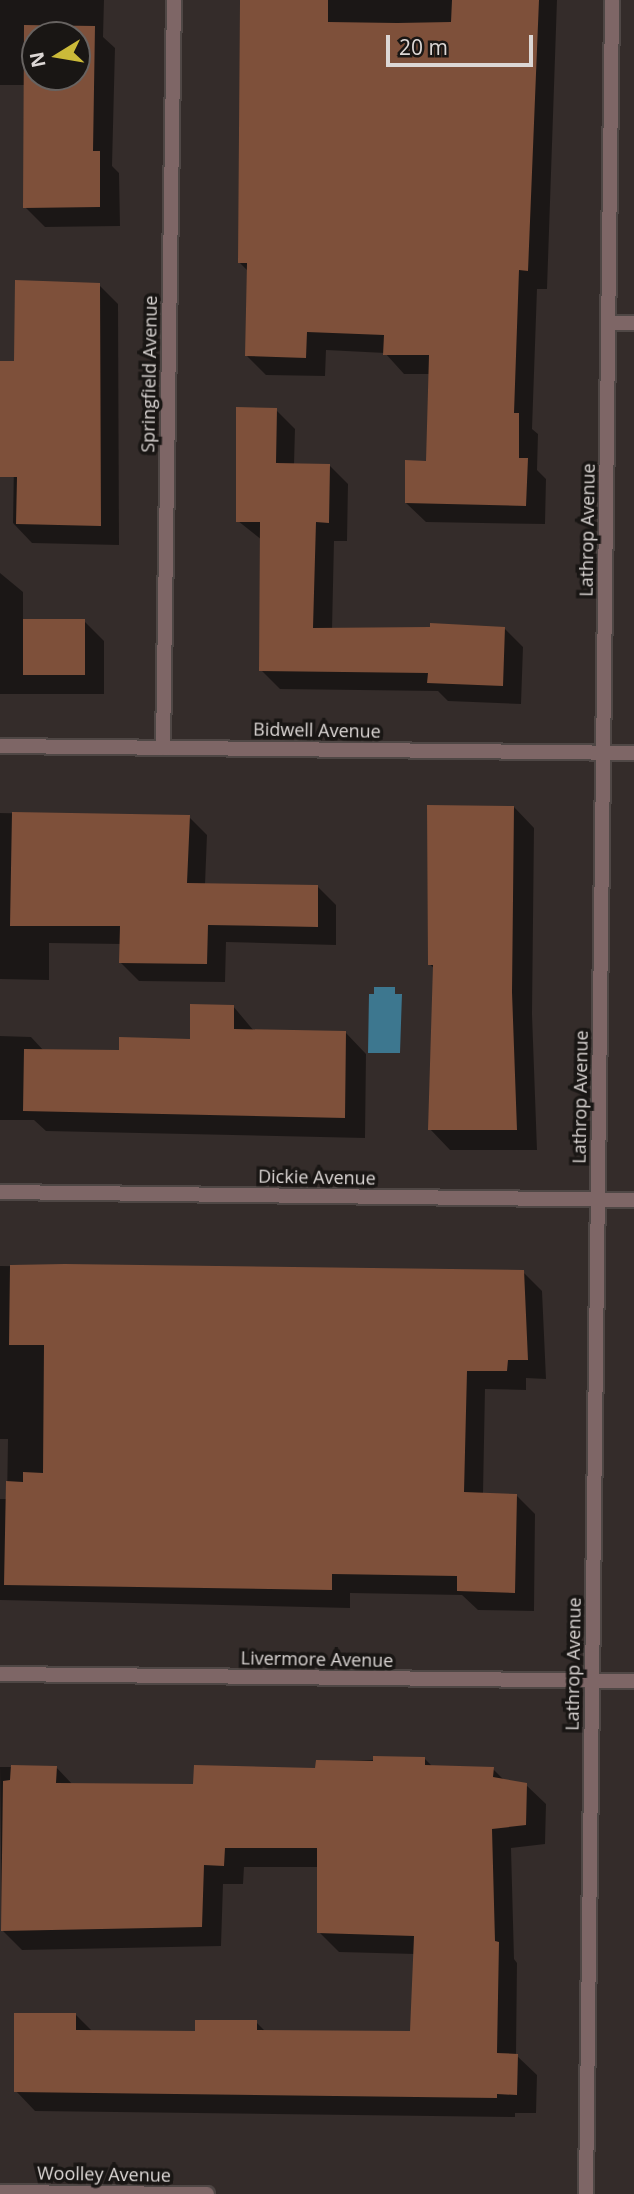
<!DOCTYPE html>
<style>
body{margin:0}
#map{position:relative;width:634px;height:2194px;overflow:hidden;background:#342c2a;font-family:"Open Sans",sans-serif}
div>[style]{position:absolute}
.water>*{inset:0;background:#3d778f}
.shadow>*{inset:0;background:#0007}
.building>*{inset:0;background:#7e503a;transform-origin:0 0}
.roads{filter:drop-shadow(2px 0 #4f4745) drop-shadow(-2px 0 #4f4745) drop-shadow(0 2px #4f4745) drop-shadow(0 -2px #4f4745)}
.minor>*{height:14px;margin:-7px;padding:0 7px;transform-origin:7px;border-radius:7px;background:#7e6666}
span{translate:-50% -50%;white-space:nowrap;text-align:center;line-height:1.15;-webkit-text-stroke:7px #191614;paint-order:stroke}
.street-label{font-size:18px;color:#dcd7d5}
.north{position:absolute;left:21px;top:21px;width:70px;height:70px;box-sizing:border-box;background:#191614;border:2px solid #676361;border-radius:50%;rotate:259deg;font-size:19px;font-weight:700;line-height:28px;text-align:center;color:#dcd7d5}
.north::after{content:'';display:block;margin:auto;width:24px;height:32px;background:#cbba39;clip-path:polygon(50% 0,100% 100%,50% 72%,0 100%)}
.scale{position:absolute;left:386px;top:35px;width:147px;height:32px;box-sizing:border-box;border:4px solid #dcd7d5;border-top:0;padding-left:9px;font-size:21px;line-height:24px;white-space:nowrap;color:#dcd7d5;-webkit-text-stroke:5px #191614;paint-order:stroke}
</style>
<div id="map">
<div class="water">
<div style="clip-path:polygon(374px 987px,395px 987px,395px 994px,402px 994px,400px 1053px,368px 1053px,369px 994px,374px 994px)"></div>
</div>
<div class="shadow">
<div style="clip-path:polygon(evenodd,0 0,104px 0,103px 37px,115px 48px,112px 166px,119px 173px,120px 226px,45px 227px,25px 207px,26px 85px,0 85px,0 0,35px 35px,77px 35px,77px 77px,35px 77px,35px 35px)"></div>
<div style="clip-path:polygon(242px 0,557px 0,547px 289px,537px 289px,532px 429px,538px 434px,537px 470px,546px 479px,545px 524px,426px 522px,406px 503px,428px 462px,430px 374px,404px 374px,385px 353px,326px 350px,325px 376px,266px 375px,247px 356px,249px 272px,239px 262px)"></div>
<div style="clip-path:polygon(17px 282px,99px 285px,118px 304px,119px 545px,32px 543px,13px 523px)"></div>
<div style="clip-path:polygon(276px 410px,295px 429px,294px 465px,329px 465px,348px 484px,347px 541px,334px 541px,332px 630px,505px 629px,523px 647px,521px 704px,448px 701px,438px 691px,280px 689px,261px 670px,262px 540px,238px 521px)"></div>
<div style="clip-path:polygon(0 573px,23px 592px,23px 621px,84px 621px,104px 641px,104px 694px,0 694px)"></div>
<div style="clip-path:polygon(514px 807px,534px 828px,532px 1014px,537px 1150px,450px 1150px,430px 1129px,435px 969px,429px 964px)"></div>
<div style="clip-path:polygon(0 813px,189px 817px,207px 835px,205px 885px,318px 887px,336px 905px,336px 945px,226px 942px,225px 982px,139px 981px,121px 963px,121px 944px,49px 943px,49px 980px,0 979px)"></div>
<div style="clip-path:polygon(233px 1006px,254px 1031px,346px 1033px,366px 1054px,365px 1138px,46px 1131px,34px 1120px,0 1120px,0 1036px,31px 1037px,44px 1051px,120px 1051px,192px 1040px)"></div>
<div style="clip-path:polygon(0 1266px,523px 1272px,542px 1291px,546px 1379px,526px 1378px,526px 1390px,485px 1389px,483px 1494px,516px 1495px,535px 1514px,534px 1611px,478px 1610px,462px 1595px,350px 1593px,350px 1608px,0 1600px,0 1499px,7px 1499px,8px 1439px,0 1439px)"></div>
<div style="clip-path:polygon(424px 1758px,433px 1767px,493px 1769px,505px 1781px,526px 1785px,546px 1804px,545px 1844px,511px 1848px,514px 1959px,517px 1963px,516px 2055px,537px 2075px,536px 2113px,515px 2113px,515px 2117px,35px 2111px,16px 2091px,76px 2015px,92px 2031px,196px 2032px,256px 2022px,265px 2031px,412px 2033px,415px 1954px,339px 1952px,319px 1932px,319px 1867px,244px 1867px,243px 1884px,223px 1884px,221px 1946px,22px 1950px,2px 1930px,0 1767px,56px 1767px,73px 1785px,195px 1786px,317px 1769px,317px 1762px)"></div>
</div>
<div class="building">
<div style="clip-path:polygon(240px 0,328px 0,328px 22px,397px 23px,451px 22px,452px 0,539px 0,528px 271px,519px 270px,514px 413px,519px 413px,519px 458px,528px 458px,526px 506px,405px 503px,405px 460px,426px 461px,429px 355px,383px 355px,384px 335px,307px 332px,306px 358px,245px 356px,247px 263px,238px 263px)"></div>
<div style="clip-path:polygon(evenodd,24px 25px,95px 26px,93px 151px,100px 151px,100px 207px,23px 208px,24px 25px,35px 35px,77px 35px,77px 77px,35px 77px,35px 35px)"></div>
<div style="clip-path:polygon(15px 280px,100px 283px,101px 526px,16px 524px,17px 477px,0 477px,0 361px,14px 361px)"></div>
<div style="clip-path:polygon(236px 407px,277px 408px,276px 463px,330px 464px,329px 523px,316px 522px,313px 628px,430px 627px,430px 623px,505px 627px,503px 686px,427px 683px,428px 673px,259px 671px,260px 522px,236px 522px)"></div>
<div style="left:85px;top:619px;width:56px;height:62px;rotate:90deg"></div>
<div style="clip-path:polygon(427px 805px,514px 806px,512px 992px,517px 1130px,428px 1130px,433px 965px,428px 965px)"></div>
<div style="clip-path:polygon(12px 812px,190px 815px,187px 883px,318px 885px,318px 927px,208px 925px,207px 964px,119px 963px,120px 926px,10px 926px)"></div>
<div style="clip-path:polygon(190px 1004px,234px 1005px,234px 1029px,346px 1031px,345px 1118px,23px 1111px,24px 1049px,119px 1050px,119px 1037px,190px 1039px)"></div>
<div style="clip-path:polygon(65px 1264px,524px 1270px,528px 1360px,508px 1360px,507px 1371px,467px 1371px,464px 1492px,517px 1494px,515px 1593px,457px 1591px,457px 1576px,332px 1574px,332px 1590px,4px 1585px,6px 1481px,23px 1482px,23px 1472px,43px 1473px,44px 1345px,9px 1345px,10px 1265px)"></div>
<div style="clip-path:polygon(373px 1756px,425px 1757px,425px 1765px,494px 1767px,493px 1777px,527px 1783px,526px 1825px,492px 1829px,495px 1941px,499px 1942px,497px 2053px,518px 2054px,517px 2095px,497px 2094px,497px 2098px,14px 2092px,14px 2013px,76px 2013px,76px 2030px,195px 2031px,195px 2020px,257px 2020px,257px 2030px,410px 2031px,414px 1936px,317px 1933px,317px 1848px,225px 1848px,224px 1866px,204px 1865px,202px 1927px,1px 1931px,3px 1781px,10px 1780px,11px 1765px,57px 1766px,56px 1783px,193px 1784px,194px 1765px,315px 1768px,316px 1760px,373px 1761px)"></div>
</div>
<div class="roads">
<div class="minor">
<div style="left:609px;top:323px;width:25px"></div>
<div style="left:0;top:746px;width:634px;rotate:0.63deg"></div>
<div style="left:163px;top:748px;width:748px;rotate:-89.16deg"></div>
<div style="left:0;top:1192px;width:634px;rotate:0.72deg"></div>
<div style="left:0;top:1674px;width:634px;rotate:0.63deg"></div>
<div style="left:0;top:2192px;width:207px;rotate:0.6deg"></div>
<div style="left:586px;top:2194px;width:2194px;rotate:-89.32deg"></div>
</div>
</div>
<div class="street-label">
<span style="left:149px;top:374px;rotate:-89deg">Springfield Avenue</span>
<span style="left:587px;top:530px;rotate:-89deg">Lathrop Avenue</span>
<span style="left:317px;top:730px;rotate:1deg">Bidwell Avenue</span>
<span style="left:580px;top:1097px;rotate:-89deg">Lathrop Avenue</span>
<span style="left:317px;top:1177px;rotate:1deg">Dickie Avenue</span>
<span style="left:317px;top:1659px;rotate:1deg">Livermore Avenue</span>
<span style="left:573px;top:1664px;rotate:-89deg">Lathrop Avenue</span>
<span style="left:104px;top:2174px;rotate:1deg">Woolley Avenue</span>
</div>
<div class="north">N</div>
<div class="scale">20 m</div>
</div>
